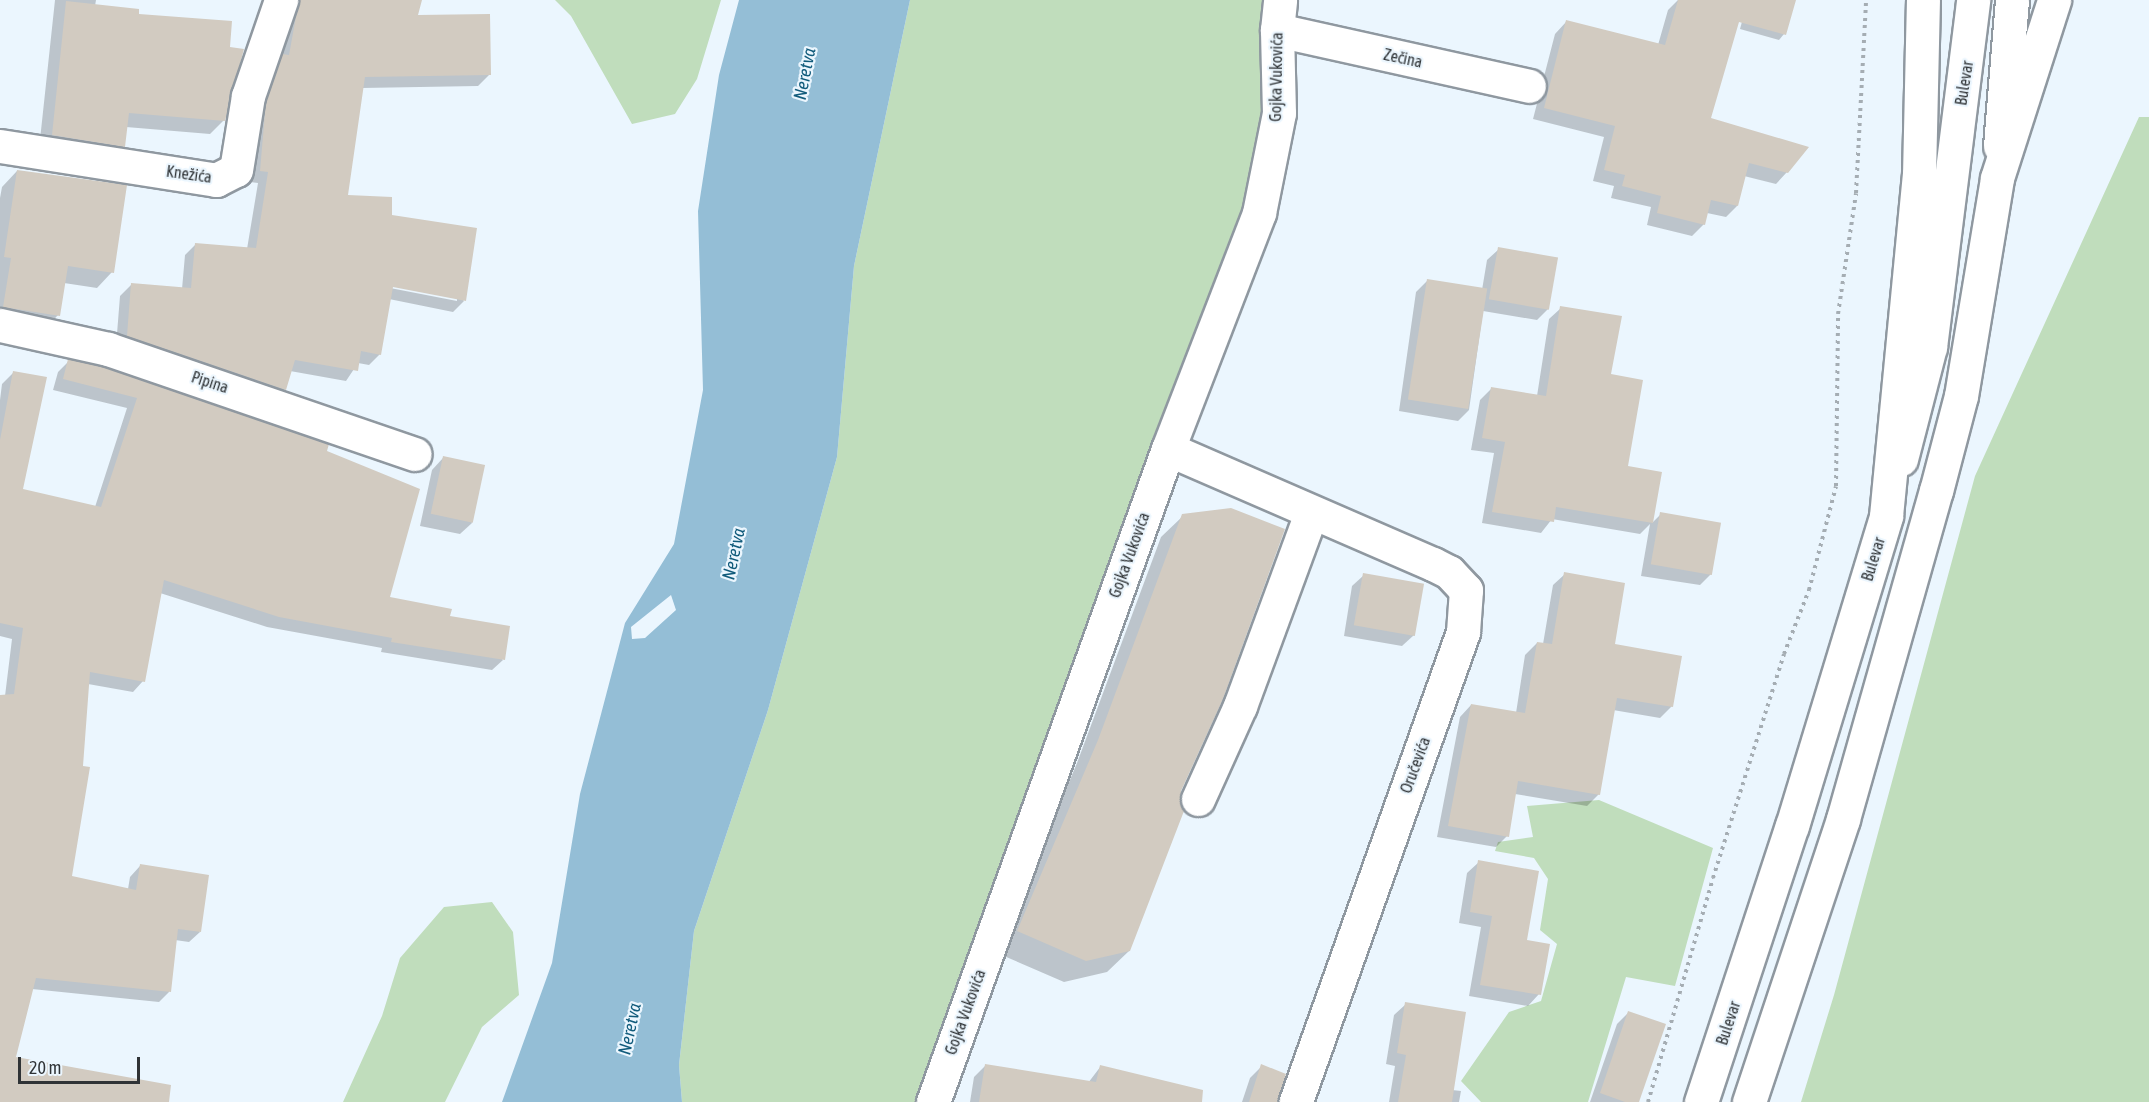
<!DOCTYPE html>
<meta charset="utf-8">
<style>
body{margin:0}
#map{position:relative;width:2149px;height:1102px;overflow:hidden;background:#ebf6fe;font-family:"Asap Condensed",sans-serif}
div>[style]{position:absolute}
.green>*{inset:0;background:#c0ddbc}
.water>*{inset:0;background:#94bed6}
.shadow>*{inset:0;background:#0003}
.building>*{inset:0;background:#d2cbc1;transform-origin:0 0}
.path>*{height:4px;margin-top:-2px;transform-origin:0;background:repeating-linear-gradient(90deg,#a5adb3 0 3px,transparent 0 7.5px)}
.roads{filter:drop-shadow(2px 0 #8f98a0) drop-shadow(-2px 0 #8f98a0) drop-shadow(0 2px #8f98a0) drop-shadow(0 -2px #8f98a0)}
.minor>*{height:33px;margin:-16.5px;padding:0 16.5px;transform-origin:16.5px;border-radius:16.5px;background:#fff}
.secondary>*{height:33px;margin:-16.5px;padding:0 16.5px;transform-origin:16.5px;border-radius:16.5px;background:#fff}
.primary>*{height:33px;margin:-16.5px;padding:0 16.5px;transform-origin:16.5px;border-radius:16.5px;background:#fff}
span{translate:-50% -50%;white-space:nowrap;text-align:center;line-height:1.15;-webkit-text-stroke:4.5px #ebf6fe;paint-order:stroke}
.street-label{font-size:16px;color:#2f3336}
.water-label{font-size:18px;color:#125c7c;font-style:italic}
.scale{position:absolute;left:18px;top:1057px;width:122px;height:27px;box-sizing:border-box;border:3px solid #2f3336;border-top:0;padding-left:8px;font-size:18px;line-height:21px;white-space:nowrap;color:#2f3336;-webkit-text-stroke:4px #ebf6fe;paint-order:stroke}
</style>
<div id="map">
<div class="green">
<div style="clip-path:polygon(555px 0,721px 0,697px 79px,675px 114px,632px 124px,571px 16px)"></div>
<div style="clip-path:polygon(910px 0,1280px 0,1279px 113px,933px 1102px,682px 1102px,679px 1065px,694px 931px,768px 710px,837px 457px,854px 266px)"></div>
<div style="clip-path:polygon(2139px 117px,2149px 117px,2149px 1102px,1801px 1102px,1834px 995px,1975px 476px)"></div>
<div style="clip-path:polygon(1599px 800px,1713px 848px,1675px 986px,1626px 977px,1588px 1102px,1481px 1102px,1461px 1081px,1509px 1012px,1541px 1001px,1557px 944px,1540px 930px,1548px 879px,1534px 858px,1495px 851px,1498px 842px,1533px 837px,1527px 806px)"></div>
<div style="clip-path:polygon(492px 902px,513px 932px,519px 995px,482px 1027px,445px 1102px,343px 1102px,382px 1016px,400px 958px,444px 907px)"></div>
</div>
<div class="water">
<div style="clip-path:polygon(evenodd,739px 0,910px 0,854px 266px,837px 457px,768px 710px,694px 931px,679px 1065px,682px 1102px,502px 1102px,552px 963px,580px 794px,625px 623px,674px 544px,703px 390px,698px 211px,719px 75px,739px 0,671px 595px,676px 610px,645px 638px,632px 639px,631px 627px,671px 595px)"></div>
</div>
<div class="shadow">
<div style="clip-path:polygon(55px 0,96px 0,95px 6px,137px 15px,224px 120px,210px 134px,126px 127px,124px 146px,110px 160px,39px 149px)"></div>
<div style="clip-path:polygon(evenodd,290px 0,420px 0,416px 17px,489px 75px,478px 86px,362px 88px,346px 196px,390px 216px,464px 301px,453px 312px,389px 299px,380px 354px,369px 365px,358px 363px,346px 381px,290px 371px,285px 389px,274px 400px,116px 346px,120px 296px,131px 285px,182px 289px,185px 255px,196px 244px,247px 249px,258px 183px,250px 182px,256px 113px,272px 66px,280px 59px,290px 0,386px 284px,457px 298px,457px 301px,385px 287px,386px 284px)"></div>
<div style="clip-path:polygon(1678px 0,1684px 0,1709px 119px,1787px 172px,1776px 184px,1744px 176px,1737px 206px,1726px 217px,1707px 213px,1704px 224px,1692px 236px,1647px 225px,1651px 207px,1611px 198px,1614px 186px,1593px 181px,1604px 137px,1533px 119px,1555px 34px,1566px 22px,1658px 45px,1668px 10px)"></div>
<div style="clip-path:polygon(1748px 0,1794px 0,1784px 34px,1779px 40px,1740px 29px)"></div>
<div style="clip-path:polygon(17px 171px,112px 272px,97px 288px,64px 283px,58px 315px,43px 331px,0 324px,0 198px,2px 187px)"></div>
<div style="clip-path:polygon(1499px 249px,1549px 308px,1537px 320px,1483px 311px,1469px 410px,1458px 421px,1399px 411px,1416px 292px,1428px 280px,1482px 290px,1487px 260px)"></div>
<div style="clip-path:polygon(1561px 308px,1610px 375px,1627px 467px,1660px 473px,1652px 523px,1661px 514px,1711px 574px,1700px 585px,1641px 576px,1650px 524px,1640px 534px,1552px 519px,1541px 533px,1482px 523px,1494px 453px,1471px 450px,1480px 400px,1492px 388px,1537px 396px,1549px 319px)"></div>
<div style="clip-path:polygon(69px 361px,325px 452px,388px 598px,449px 618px,503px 660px,492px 670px,381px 652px,382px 648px,267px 627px,160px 593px,143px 681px,133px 692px,88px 684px,70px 877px,128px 889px,130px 877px,140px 866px,200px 932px,189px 942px,175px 940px,169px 992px,159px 1002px,32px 989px,15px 1058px,108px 1102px,0 1102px,0 696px,5px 696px,12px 639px,0 636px,0 400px,2px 384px,13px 373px,21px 491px,95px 507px,127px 408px,53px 390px,58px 372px)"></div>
<div style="clip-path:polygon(443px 458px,472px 523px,460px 534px,420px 526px,432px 470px)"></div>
<div style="clip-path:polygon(1183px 516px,1179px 791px,1129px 951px,1107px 972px,1064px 982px,997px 953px,1077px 763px,1161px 537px)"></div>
<div style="clip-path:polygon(1565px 574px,1613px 645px,1672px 706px,1660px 718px,1613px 710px,1599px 794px,1587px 806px,1515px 794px,1507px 836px,1496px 847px,1437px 837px,1460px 717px,1471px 705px,1516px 713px,1525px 655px,1537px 643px,1543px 644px,1553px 585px)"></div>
<div style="clip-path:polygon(1364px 575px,1414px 635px,1402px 646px,1344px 636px,1352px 586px)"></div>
<div style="clip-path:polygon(1479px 862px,1526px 941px,1539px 994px,1528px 1006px,1469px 996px,1481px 927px,1459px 923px,1467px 873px)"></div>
<div style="clip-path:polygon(1406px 1004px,1452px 1090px,1461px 1091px,1459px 1102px,1389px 1102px,1395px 1066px,1386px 1064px,1394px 1015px)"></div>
<div style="clip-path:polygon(1628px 1013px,1637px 1102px,1590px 1102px,1617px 1024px)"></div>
<div style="clip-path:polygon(986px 1065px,1088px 1083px,1101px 1066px,1146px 1102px,970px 1102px,974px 1077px)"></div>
<div style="clip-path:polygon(1262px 1066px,1278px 1102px,1242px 1102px,1250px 1078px)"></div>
</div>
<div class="building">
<div style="clip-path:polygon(299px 0,422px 0,418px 15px,490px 14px,491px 75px,365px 77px,348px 195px,392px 197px,392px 215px,477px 228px,466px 301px,393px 287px,381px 355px,361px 351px,358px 371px,295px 360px,286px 390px,127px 336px,131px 283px,191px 288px,195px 243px,256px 248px,268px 172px,260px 171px,266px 101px,282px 54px,289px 55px)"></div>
<div style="clip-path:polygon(1678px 0,1796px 0,1786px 35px,1739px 22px,1711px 118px,1809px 147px,1788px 173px,1749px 163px,1738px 206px,1711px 200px,1705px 225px,1657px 213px,1661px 196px,1622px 186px,1625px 175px,1604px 170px,1615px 126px,1544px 108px,1566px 20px,1665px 45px)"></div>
<div style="clip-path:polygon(66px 1px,139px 9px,139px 14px,232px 21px,230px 47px,244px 49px,225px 121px,129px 113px,125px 147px,52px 135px)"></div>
<div style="clip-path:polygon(17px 170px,127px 185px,114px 273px,68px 266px,60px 316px,3px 307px,11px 258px,4px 257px)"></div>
<div style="left:1498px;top:247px;width:61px;height:53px;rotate:10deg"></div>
<div style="left:1427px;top:279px;width:61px;height:122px;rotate:9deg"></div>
<div style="clip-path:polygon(1560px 306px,1622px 316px,1611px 374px,1643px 380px,1628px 466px,1662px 472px,1653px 523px,1556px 507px,1554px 522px,1492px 512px,1505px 442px,1482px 438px,1491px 387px,1546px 396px)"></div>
<div style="clip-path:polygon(68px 359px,103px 367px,329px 444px,327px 451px,420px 489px,390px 597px,452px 609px,450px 616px,510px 626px,505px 660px,391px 642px,392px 638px,279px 617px,164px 580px,145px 682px,90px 672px,83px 766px,90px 767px,72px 876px,136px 890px,140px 864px,209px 875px,201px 932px,178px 929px,171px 992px,36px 978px,16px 1057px,171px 1085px,169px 1102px,0 1102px,0 695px,14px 694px,23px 628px,0 623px,0 440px,13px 371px,47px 377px,23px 489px,101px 507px,137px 398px,63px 379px)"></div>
<div style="left:443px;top:456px;width:43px;height:59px;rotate:12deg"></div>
<div style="clip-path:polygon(1231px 508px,1285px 529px,1223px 699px,1181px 791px,1184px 811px,1130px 951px,1086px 961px,1017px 931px,1098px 740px,1182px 514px)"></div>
<div style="left:1660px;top:512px;width:62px;height:53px;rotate:10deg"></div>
<div style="clip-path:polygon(1564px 572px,1625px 583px,1615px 644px,1682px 656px,1673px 707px,1617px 698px,1600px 795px,1518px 781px,1509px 837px,1448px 826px,1471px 704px,1525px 713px,1537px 642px,1552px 644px)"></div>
<div style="left:1363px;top:573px;width:62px;height:53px;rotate:10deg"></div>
<div style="clip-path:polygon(1478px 860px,1539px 871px,1527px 940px,1550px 944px,1541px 995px,1480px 985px,1492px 916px,1470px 912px)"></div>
<div style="clip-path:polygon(1405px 1002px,1466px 1012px,1452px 1102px,1398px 1102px,1406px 1055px,1397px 1053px)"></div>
<div style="clip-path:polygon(1628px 1011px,1666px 1024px,1639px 1102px,1625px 1102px,1600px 1093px)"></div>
<div style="clip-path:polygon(985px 1064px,1096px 1082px,1100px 1065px,1203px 1090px,1202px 1102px,979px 1102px)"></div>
<div style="clip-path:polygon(1261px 1064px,1286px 1074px,1278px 1102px,1249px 1102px)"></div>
</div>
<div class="path">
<div style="left:1648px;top:1102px;width:233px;rotate:-73.8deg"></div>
<div style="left:1713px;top:878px;width:235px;rotate:-72.4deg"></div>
<div style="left:1784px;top:654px;width:69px;rotate:-68.7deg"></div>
<div style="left:1809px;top:590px;width:107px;rotate:-75.4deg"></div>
<div style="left:1836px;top:486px;width:172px;rotate:-89.3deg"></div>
<div style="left:1838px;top:314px;width:122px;rotate:-81.5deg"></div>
<div style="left:1856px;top:193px;width:193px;rotate:-87deg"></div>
</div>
<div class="roads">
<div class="minor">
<div style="left:1277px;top:30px;width:258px;rotate:12.5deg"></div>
<div style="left:0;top:146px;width:219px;rotate:8.9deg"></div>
<div style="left:216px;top:180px;width:22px;rotate:-27deg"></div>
<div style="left:236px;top:170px;width:75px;rotate:-80.8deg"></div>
<div style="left:248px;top:96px;width:102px;rotate:-71deg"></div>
<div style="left:0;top:325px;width:111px;rotate:12.5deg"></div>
<div style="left:108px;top:349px;width:324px;rotate:18.9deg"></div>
<div style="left:1168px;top:449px;width:289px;rotate:23.5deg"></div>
<div style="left:1433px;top:564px;width:18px;rotate:27deg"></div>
<div style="left:1449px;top:572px;width:25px;rotate:47deg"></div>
<div style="left:1466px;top:590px;width:42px;rotate:94.1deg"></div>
<div style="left:1463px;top:632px;width:499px;rotate:109.6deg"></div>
<div style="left:1198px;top:799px;width:102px;rotate:-65.7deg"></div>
<div style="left:1240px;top:706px;width:206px;rotate:-69.8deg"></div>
<div style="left:933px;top:1102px;width:694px;rotate:-70.21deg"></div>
<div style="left:1168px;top:449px;width:253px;rotate:-68.9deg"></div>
<div style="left:1259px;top:213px;width:102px;rotate:-78.7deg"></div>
<div style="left:1279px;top:113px;width:83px;rotate:-91.4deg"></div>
<div style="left:1277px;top:30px;width:30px;rotate:-84deg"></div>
</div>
<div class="secondary">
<div style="left:2000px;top:146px;width:146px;rotate:-85.3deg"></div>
<div style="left:1901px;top:459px;width:116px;rotate:-75.5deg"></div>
<div style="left:1930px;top:347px;width:350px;rotate:-82.9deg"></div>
</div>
<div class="primary">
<div style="left:1701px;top:1102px;width:291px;rotate:-71.8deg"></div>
<div style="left:1792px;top:826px;width:324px;rotate:-73.1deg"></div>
<div style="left:1886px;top:516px;width:343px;rotate:-84.5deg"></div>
<div style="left:1919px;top:175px;width:175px;rotate:-88.7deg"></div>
<div style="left:1749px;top:1102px;width:298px;rotate:-71.6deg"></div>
<div style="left:1843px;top:819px;width:341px;rotate:-74.2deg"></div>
<div style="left:1936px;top:491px;width:98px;rotate:-75.3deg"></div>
<div style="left:1961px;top:396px;width:221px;rotate:-80.6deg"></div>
<div style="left:1997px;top:178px;width:187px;rotate:-72.2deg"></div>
</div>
</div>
<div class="street-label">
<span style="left:1403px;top:58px;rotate:12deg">Zečina</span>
<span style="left:1276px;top:77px;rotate:-89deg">Gojka Vukovića</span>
<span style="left:1964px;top:83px;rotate:-81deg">Bulevar</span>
<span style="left:189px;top:174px;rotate:8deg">Knežića</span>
<span style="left:210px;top:382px;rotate:18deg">Pipina</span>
<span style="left:1129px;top:555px;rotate:-70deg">Gojka Vukovića</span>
<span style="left:1873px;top:559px;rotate:-73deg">Bulevar</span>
<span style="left:1415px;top:765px;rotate:-70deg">Oručevića</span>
<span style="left:965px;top:1012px;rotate:-70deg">Gojka Vukovića</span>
<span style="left:1728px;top:1023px;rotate:-72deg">Bulevar</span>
</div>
<div class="water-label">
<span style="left:805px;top:74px;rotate:-79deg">Neretva</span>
<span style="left:734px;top:554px;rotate:-78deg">Neretva</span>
<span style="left:630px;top:1029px;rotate:-78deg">Neretva</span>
</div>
<div class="scale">20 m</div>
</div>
